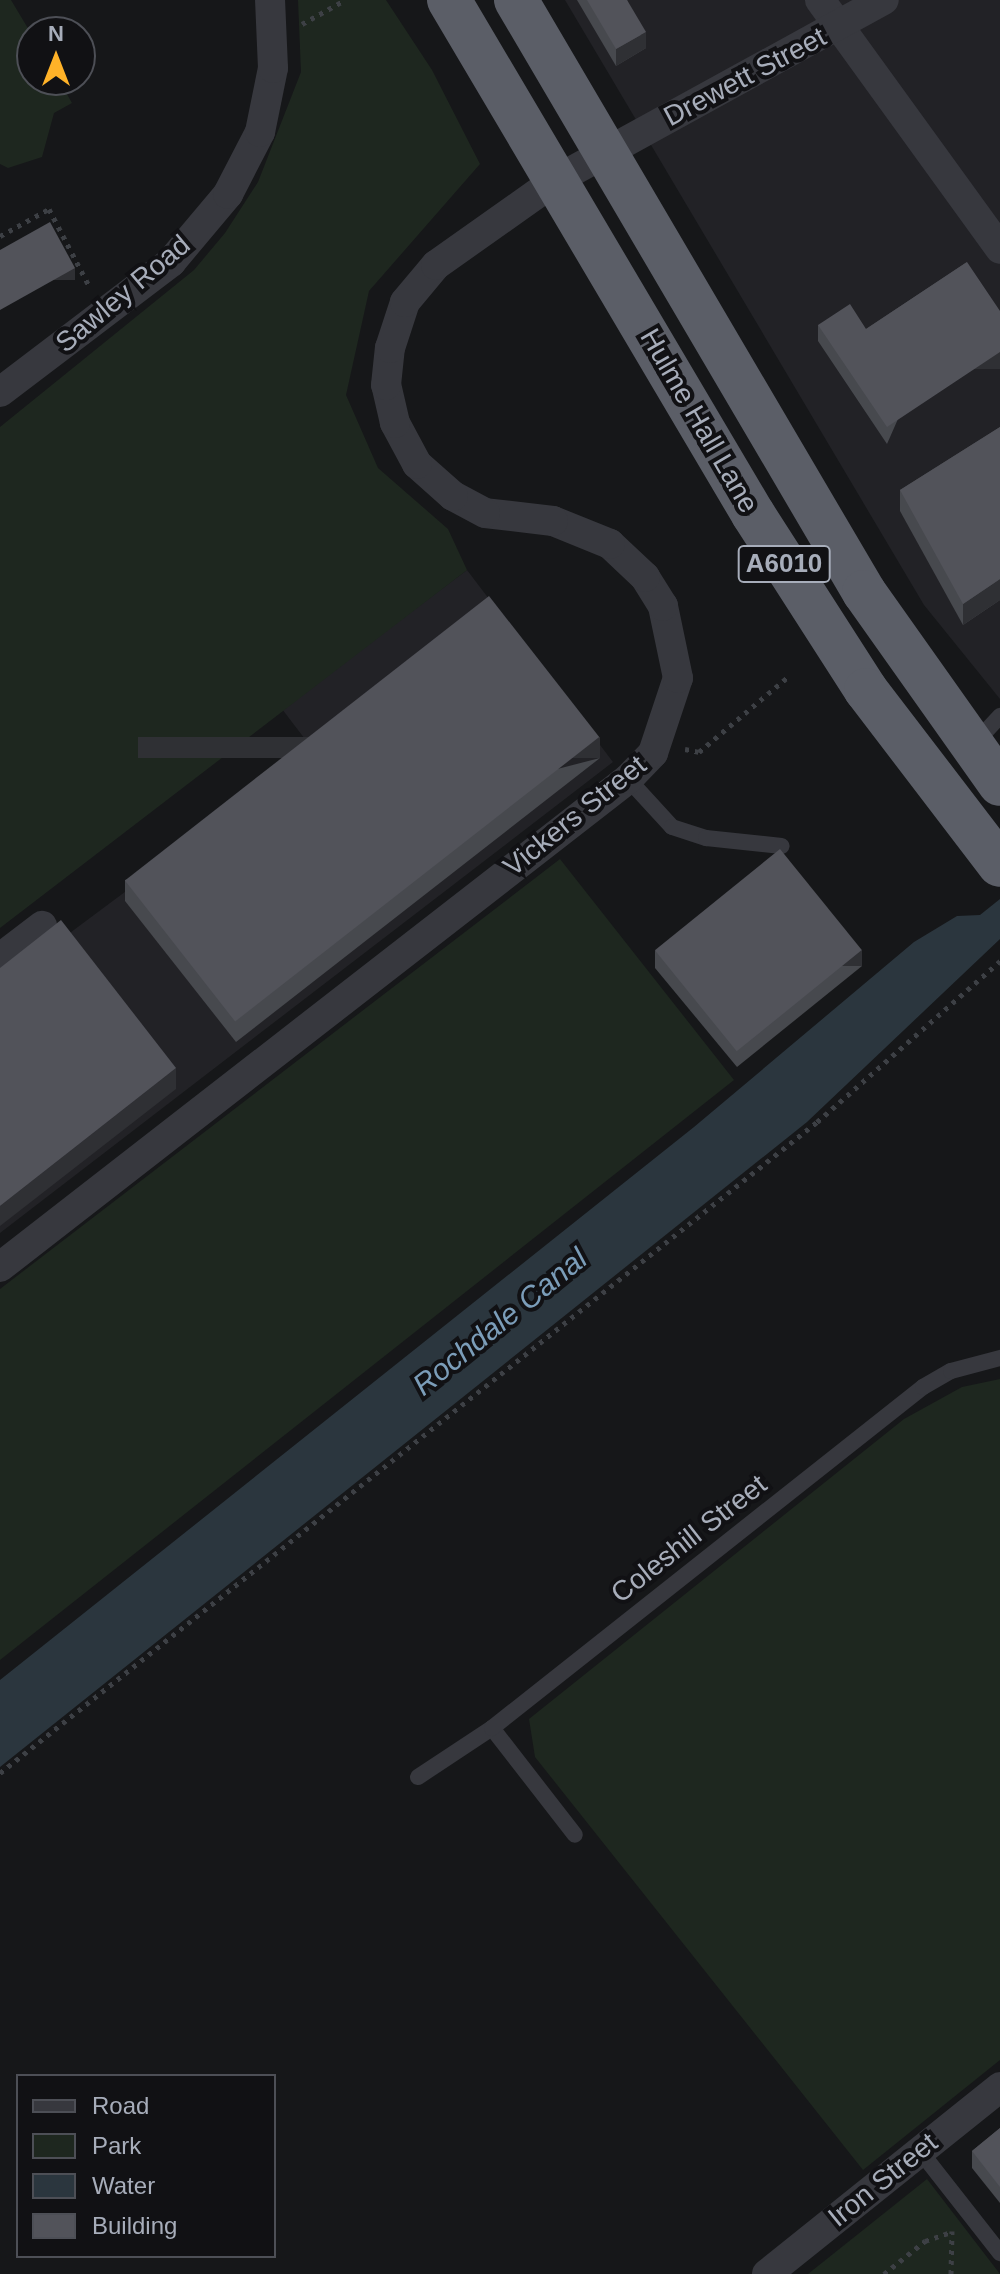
<!DOCTYPE html>
<style>
body{margin:0}
#map{position:relative;width:1000px;height:2274px;overflow:hidden;background:#161719;font-family:Helvetica,sans-serif}
div>[style]{position:absolute}
.built>*{inset:0;background:#222226}
.green>*{inset:0;background:#1e271f}
.water>*{inset:0;background:#2b363e}
.path>*{height:5px;margin-top:-2.5px;transform-origin:0;background:repeating-linear-gradient(90deg,#3d4045 0 4px,transparent 0 10px)}
.service>*{height:16px;margin:-8px;padding:0 8px;transform-origin:8px;border-radius:8px;background:#37383e}
.minor>*{height:30px;margin:-15px;padding:0 15px;transform-origin:15px;border-radius:15px;background:#37383e}
.trunk>*{height:44px;margin:-22px;padding:0 22px;transform-origin:22px;border-radius:22px;background:#5b5e67}
.wall>*{inset:0;background:#47494e}
.shaded-wall>*{inset:0;background:#2f3034;transform-origin:0 0}
.building>*{inset:0;background:#52535a;transform-origin:0 0}
span{translate:-50% -50%;white-space:nowrap;text-align:center;line-height:1.15;-webkit-text-stroke:8px #111114;paint-order:stroke}
.shield-label span{padding:2px 6px;background:#111114;border:2px solid;border-radius:6px;-webkit-text-stroke-width:0}
.shield-label{font-size:26px;color:#a7adba;font-weight:700}
.street-label{font-size:28px;color:#a7adba}
.water-label{font-size:30px;color:#7b9db9;font-style:italic}
.legend{position:absolute;left:16px;top:2074px;width:260px;height:184px;box-sizing:border-box;background:#111114;border:2px solid #4d4f56;margin:0;padding:10px 14px;list-style:none;font-size:24px;color:#a7adba}
.legend li{display:flex;align-items:center;gap:16px;height:40px}
.legend b{width:40px;border:2px solid #4d4f56}
.north{position:absolute;left:16px;top:16px;width:80px;height:80px;box-sizing:border-box;background:#111114;border:2px solid #4d4f56;border-radius:50%;rotate:0deg;font-size:22px;font-weight:700;line-height:32px;text-align:center;color:#a7adba}
.north::after{content:'';display:block;margin:auto;width:28px;height:36px;background:#ffb228;clip-path:polygon(50% 0,100% 100%,50% 72%,0 100%)}
</style>
<div id="map">
<div class="built">
<div style="clip-path:polygon(565px 0,1000px 0,1000px 699px,924px 605px)"></div>
<div style="clip-path:polygon(467px 570px,613px 762px,0 1233px,0 985px,314px 751px,282px 709px)"></div>
</div>
<div class="green">
<div style="clip-path:polygon(0 0,11px 0,32px 35px,32px 80px,59px 80px,72px 103px,54px 113px,42px 157px,8px 168px,0 164px)"></div>
<div style="clip-path:polygon(298px 0,386px 0,432px 70px,480px 164px,369px 291px,346px 395px,378px 468px,448px 529px,467px 570px,0 928px,0 427px,194px 270px,225px 233px,258px 182px,301px 72px)"></div>
<div style="clip-path:polygon(560px 859px,734px 1080px,0 1660px,0 1289px)"></div>
<div style="clip-path:polygon(1000px 1379px,1000px 2060px,863px 2170px,535px 1757px,529px 1719px,904px 1419px,962px 1387px)"></div>
<div style="clip-path:polygon(927px 2179px,1000px 2274px,808px 2274px)"></div>
</div>
<div class="water">
<div style="clip-path:polygon(1000px 899px,1000px 939px,807px 1122px,0 1767px,0 1680px,694px 1127px,914px 942px,957px 916px,980px 915px)"></div>
</div>
<div class="path">
<div style="left:302px;top:24px;width:49px;rotate:-29.2deg"></div>
<div style="left:0;top:236px;width:56px;rotate:-28.9deg"></div>
<div style="left:49px;top:209px;width:87px;rotate:62.5deg"></div>
<div style="left:685px;top:749px;width:14px;rotate:12deg"></div>
<div style="left:699px;top:752px;width:118px;rotate:-40.2deg"></div>
<div style="left:0;top:1773px;width:1045px;rotate:-38.55deg"></div>
<div style="left:817px;top:1122px;width:244px;rotate:-41.3deg"></div>
<div style="left:884px;top:2274px;width:53px;rotate:-38.8deg"></div>
<div style="left:925px;top:2241px;width:28px;rotate:-19deg"></div>
<div style="left:951px;top:2274px;width:43px;rotate:-88.7deg"></div>
</div>
<div class="service">
<div style="left:973px;top:745px;width:40px;rotate:-47deg"></div>
<div style="left:628px;top:779px;width:65px;rotate:47.5deg"></div>
<div style="left:672px;top:827px;width:36px;rotate:18deg"></div>
<div style="left:706px;top:838px;width:76px;rotate:6deg"></div>
<div style="left:492px;top:1728px;width:135px;rotate:52.2deg"></div>
<div style="left:418px;top:1777px;width:89px;rotate:-33.5deg"></div>
<div style="left:492px;top:1728px;width:550px;rotate:-38.35deg"></div>
<div style="left:923px;top:1387px;width:32px;rotate:-30deg"></div>
<div style="left:951px;top:1371px;width:51px;rotate:-14.9deg"></div>
<div style="left:920px;top:2151px;width:130px;rotate:51.9deg"></div>
</div>
<div class="minor">
<div style="left:820px;top:0;width:307px;rotate:54.1deg"></div>
<div style="left:0;top:392px;width:215px;rotate:-37.2deg"></div>
<div style="left:171px;top:262px;width:89px;rotate:-50deg"></div>
<div style="left:228px;top:194px;width:70px;rotate:-62.7deg"></div>
<div style="left:260px;top:132px;width:65px;rotate:-78.5deg"></div>
<div style="left:273px;top:68px;width:68px;rotate:-92.5deg"></div>
<div style="left:0;top:958px;width:53px;rotate:-37.3deg"></div>
<div style="left:0;top:1267px;width:795px;rotate:-37.85deg"></div>
<div style="left:628px;top:779px;width:36px;rotate:-46deg"></div>
<div style="left:653px;top:753px;width:79px;rotate:-71.6deg"></div>
<div style="left:678px;top:678px;width:74px;rotate:-101.8deg"></div>
<div style="left:663px;top:606px;width:34px;rotate:-122deg"></div>
<div style="left:645px;top:577px;width:48px;rotate:-136.7deg"></div>
<div style="left:610px;top:544px;width:61px;rotate:-158deg"></div>
<div style="left:553px;top:521px;width:68px;rotate:-173.3deg"></div>
<div style="left:485px;top:513px;width:36px;rotate:-152deg"></div>
<div style="left:453px;top:496px;width:48px;rotate:-138.4deg"></div>
<div style="left:417px;top:464px;width:47px;rotate:-118.2deg"></div>
<div style="left:395px;top:423px;width:39px;rotate:-103deg"></div>
<div style="left:386px;top:385px;width:37px;rotate:-84deg"></div>
<div style="left:390px;top:348px;width:48px;rotate:-71.9deg"></div>
<div style="left:405px;top:302px;width:48px;rotate:-50deg"></div>
<div style="left:436px;top:265px;width:147px;rotate:-35.3deg"></div>
<div style="left:556px;top:180px;width:374px;rotate:-28.8deg"></div>
<div style="left:767px;top:2274px;width:299px;rotate:-38.7deg"></div>
</div>
<div class="trunk">
<div style="left:449px;top:0;width:597px;rotate:59.4deg"></div>
<div style="left:753px;top:514px;width:209px;rotate:57.3deg"></div>
<div style="left:866px;top:690px;width:220px;rotate:52.6deg"></div>
<div style="left:516px;top:0;width:687px;rotate:59.55deg"></div>
<div style="left:864px;top:592px;width:235px;rotate:54.7deg"></div>
</div>
<div class="wall">
<div style="clip-path:polygon(577px 0,627px 0,646px 48px,616px 66px)"></div>
<div style="clip-path:polygon(967px 262px,887px 444px,818px 341px,818px 325px,866px 329px)"></div>
<div style="clip-path:polygon(1000px 427px,1000px 600px,963px 625px,900px 511px,900px 490px)"></div>
<div style="clip-path:polygon(600px 758px,236px 1042px,125px 901px,125px 880px)"></div>
<div style="clip-path:polygon(655px 951px,862px 966px,737px 1067px,655px 968px)"></div>
<div style="clip-path:polygon(1000px 2128px,1000px 2203px,972px 2168px,972px 2151px)"></div>
</div>
<div class="shaded-wall">
<div style="clip-path:polygon(646px 32px,646px 48px,616px 66px,616px 49px)"></div>
<div style="left:75px;top:268px;width:12px;height:86px;rotate:90deg"></div>
<div style="left:1000px;top:352px;width:17px;height:136px;rotate:90deg"></div>
<div style="clip-path:polygon(1000px 579px,1000px 600px,963px 625px,963px 604px)"></div>
<div style="left:600px;top:737px;width:21px;height:462px;rotate:90deg"></div>
<div style="left:862px;top:950px;width:16px;height:161px;rotate:90deg"></div>
<div style="clip-path:polygon(176px 1068px,176px 1089px,0 1226px,0 1206px)"></div>
</div>
<div class="building">
<div style="clip-path:polygon(587px 0,627px 0,646px 32px,616px 49px)"></div>
<div style="clip-path:polygon(50px 222px,75px 268px,0 310px,0 250px)"></div>
<div style="clip-path:polygon(967px 262px,1000px 311px,1000px 352px,887px 427px,818px 325px,850px 304px,866px 329px)"></div>
<div style="clip-path:polygon(1000px 427px,1000px 579px,963px 604px,900px 490px)"></div>
<div style="left:489px;top:596px;width:179px;height:462px;rotate:52deg"></div>
<div style="left:780px;top:849px;width:130px;height:161px;rotate:51deg"></div>
<div style="clip-path:polygon(61px 920px,176px 1068px,0 1206px,0 968px)"></div>
<div style="clip-path:polygon(1000px 2128px,1000px 2187px,972px 2151px)"></div>
</div>
<div class="shield-label">
<span style="left:784px;top:564px">A6010</span>
</div>
<div class="street-label">
<span style="left:745px;top:77px;rotate:-28deg">Drewett Street</span>
<span style="left:123px;top:294px;rotate:-40deg">Sawley Road</span>
<span style="left:699px;top:421px;rotate:60deg">Hulme Hall Lane</span>
<span style="left:575px;top:816px;rotate:-39deg">Vickers Street</span>
<span style="left:689px;top:1539px;rotate:-38deg">Coleshill Street</span>
<span style="left:883px;top:2180px;rotate:-39deg">Iron Street</span>
</div>
<div class="water-label">
<span style="left:500px;top:1322px;rotate:-39deg">Rochdale Canal</span>
</div>
<ul class="legend">
<li><b style="height:10px;background:#37383e"></b>Road</li>
<li><b style="height:22px;background:#1e271f"></b>Park</li>
<li><b style="height:22px;background:#2b363e"></b>Water</li>
<li><b style="height:22px;background:#52535a"></b>Building</li>
</ul>
<div class="north">N</div>
</div>
